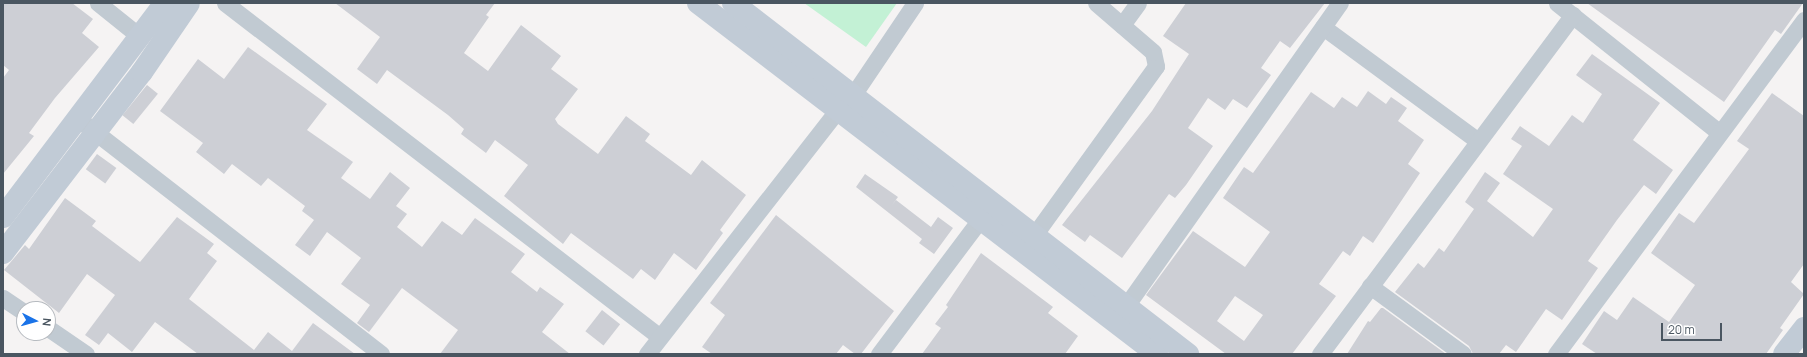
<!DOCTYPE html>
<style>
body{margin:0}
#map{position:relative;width:1807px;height:357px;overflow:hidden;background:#f5f3f3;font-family:Manrope,sans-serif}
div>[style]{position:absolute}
.green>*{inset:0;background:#c3f1d5}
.building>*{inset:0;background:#cdcfd5;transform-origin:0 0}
.street>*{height:17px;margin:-8.5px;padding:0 8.5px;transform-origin:8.5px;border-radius:8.5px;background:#c1cad2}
.secondary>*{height:22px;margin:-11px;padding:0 11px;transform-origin:11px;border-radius:11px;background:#c1cbd6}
span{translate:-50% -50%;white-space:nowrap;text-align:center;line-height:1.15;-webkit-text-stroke:4px #fff;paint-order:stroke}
.frame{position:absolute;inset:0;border:4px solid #4a5661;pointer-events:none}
.north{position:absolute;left:16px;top:301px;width:40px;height:40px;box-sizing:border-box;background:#fff;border:1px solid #b7bbc0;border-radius:50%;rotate:96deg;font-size:11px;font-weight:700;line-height:16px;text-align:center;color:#4a5661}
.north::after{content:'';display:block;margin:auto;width:14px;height:18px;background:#1a73e8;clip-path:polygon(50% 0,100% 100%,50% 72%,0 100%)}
.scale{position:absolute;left:1661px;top:323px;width:61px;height:18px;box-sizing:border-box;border:2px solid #4a5661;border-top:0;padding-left:5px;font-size:12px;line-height:14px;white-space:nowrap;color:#4a5661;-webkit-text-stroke:3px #fff;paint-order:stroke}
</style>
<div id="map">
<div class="green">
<div style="clip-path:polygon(804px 3px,897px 3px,866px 47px)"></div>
</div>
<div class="building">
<div style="clip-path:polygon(3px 3px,72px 3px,93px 19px,82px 33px,99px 47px,55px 98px,29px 133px,34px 136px,3px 174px,3px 78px,9px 70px,3px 65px)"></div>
<div style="clip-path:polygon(335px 3px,495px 3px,486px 15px,489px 17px,464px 53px,488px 71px,521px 25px,561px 56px,551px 69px,578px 89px,555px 119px,558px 124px,598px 154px,626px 116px,650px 134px,645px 141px,691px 175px,702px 160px,746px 195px,720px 230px,723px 233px,696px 270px,674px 253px,655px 280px,641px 269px,633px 279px,571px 233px,563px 244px,504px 196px,528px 165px,495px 140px,486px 153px,461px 134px,464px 129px,448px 115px,387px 70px,377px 84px,357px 69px,380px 37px)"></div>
<div style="clip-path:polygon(1186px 3px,1325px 3px,1290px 48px,1280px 41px,1261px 68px,1271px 75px,1247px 108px,1233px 99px,1225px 110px,1208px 98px,1188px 128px,1213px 146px,1186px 185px,1175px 198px,1169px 194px,1122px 258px,1090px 235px,1085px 242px,1062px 225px,1152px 111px,1189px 54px,1163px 36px)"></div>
<div style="clip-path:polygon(1587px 3px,1803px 3px,1781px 34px,1775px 30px,1724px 102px)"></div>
<div style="clip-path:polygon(248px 47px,327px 104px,307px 130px,353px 162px,341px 178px,370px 199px,390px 172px,410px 188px,396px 206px,407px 214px,397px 227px,422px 247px,442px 221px,462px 235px,475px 218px,525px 254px,511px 272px,537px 292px,540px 287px,564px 304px,542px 332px,570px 354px,440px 354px,458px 330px,402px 288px,369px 332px,357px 323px,370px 305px,341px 284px,361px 258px,327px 232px,310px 256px,295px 245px,314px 220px,302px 211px,305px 206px,268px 178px,261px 186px,232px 164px,224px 174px,196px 152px,203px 143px,160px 111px,198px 59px,224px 79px)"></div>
<div style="clip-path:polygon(1592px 54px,1660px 103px,1633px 140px,1673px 170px,1656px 194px,1644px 185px,1617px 220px,1588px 261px,1598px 268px,1562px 320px,1546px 309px,1516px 352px,1506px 345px,1499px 354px,1473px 354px,1469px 346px,1395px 292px,1418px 263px,1424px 268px,1439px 248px,1444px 252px,1474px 209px,1465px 202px,1485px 172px,1500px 183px,1487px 201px,1533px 237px,1553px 209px,1503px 174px,1522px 146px,1511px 139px,1520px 126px,1549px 146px,1572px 115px,1583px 123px,1602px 94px,1576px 75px)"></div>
<div style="left:147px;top:85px;width:14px;height:39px;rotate:39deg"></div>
<div style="clip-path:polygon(evenodd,1368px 91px,1386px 104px,1391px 97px,1407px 108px,1398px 121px,1424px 140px,1408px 164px,1420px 173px,1373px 243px,1363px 236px,1350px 256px,1343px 251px,1319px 284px,1336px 296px,1292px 354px,1226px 354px,1146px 295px,1193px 231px,1245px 267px,1270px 232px,1223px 198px,1244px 167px,1253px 173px,1311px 92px,1334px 108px,1342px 97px,1357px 107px,1368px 91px,1235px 296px,1263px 315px,1244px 341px,1217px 321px,1235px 296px)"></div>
<div style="clip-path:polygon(1772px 93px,1804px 116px,1804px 264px,1791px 282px,1804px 294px,1780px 328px,1783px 330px,1766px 354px,1597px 354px,1582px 344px,1604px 311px,1617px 320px,1633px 297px,1669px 322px,1695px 285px,1651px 253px,1679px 213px,1694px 223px,1749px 149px,1737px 141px)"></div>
<div style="left:97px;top:154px;width:24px;height:19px;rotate:36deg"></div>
<div style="clip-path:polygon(865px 174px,898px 197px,892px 205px,896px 200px,931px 227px,938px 217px,953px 228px,934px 254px,919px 243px,922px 239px,856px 187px)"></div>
<div style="clip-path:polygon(65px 198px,96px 221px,92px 226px,140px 262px,177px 217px,214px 244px,207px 253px,217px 261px,189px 299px,254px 350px,268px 332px,292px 351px,313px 323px,355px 354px,198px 354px,155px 322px,132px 352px,108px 333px,99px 345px,85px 335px,115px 295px,87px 274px,59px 313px,4px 270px,25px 245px,29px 249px)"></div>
<div style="clip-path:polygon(776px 215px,894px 311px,861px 354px,855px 354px,843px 345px,836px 354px,712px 354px,702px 347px,725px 315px,710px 303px)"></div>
<div style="clip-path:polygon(981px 253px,1053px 307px,1048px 313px,1078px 336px,1065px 354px,922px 354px,941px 328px,935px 324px,948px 307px,946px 305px)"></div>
<div style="clip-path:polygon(1381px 308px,1383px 308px,1446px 354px,1347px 354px,1368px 321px,1370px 322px)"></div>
<div style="left:602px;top:310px;width:23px;height:27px;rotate:38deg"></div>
</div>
<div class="street">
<div style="left:98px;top:3px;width:53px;rotate:38.8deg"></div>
<div style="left:225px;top:3px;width:548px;rotate:37.52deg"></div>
<div style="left:1557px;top:3px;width:208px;rotate:38.6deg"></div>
<div style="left:1122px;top:25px;width:27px;rotate:-54deg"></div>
<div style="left:1323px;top:27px;width:191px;rotate:36.3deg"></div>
<div style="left:77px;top:118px;width:385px;rotate:37.8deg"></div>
<div style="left:1035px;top:234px;width:207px;rotate:-54.2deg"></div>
<div style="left:1156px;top:66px;width:14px;rotate:-102deg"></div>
<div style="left:1153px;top:52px;width:75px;rotate:-139.3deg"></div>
<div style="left:1370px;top:286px;width:115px;rotate:36.2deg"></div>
<div style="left:3px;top:298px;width:25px;rotate:34deg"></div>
<div style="left:1126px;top:306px;width:371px;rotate:-54.8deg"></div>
<div style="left:48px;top:328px;width:46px;rotate:34.4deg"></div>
<div style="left:647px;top:354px;width:308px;rotate:-52deg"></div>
<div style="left:837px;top:111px;width:23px;rotate:-45deg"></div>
<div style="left:853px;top:95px;width:111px;rotate:-56deg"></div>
<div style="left:879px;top:354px;width:170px;rotate:-53.1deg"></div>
<div style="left:1320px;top:354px;width:423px;rotate:-53.3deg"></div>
<div style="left:1556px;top:354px;width:416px;rotate:-53.4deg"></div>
</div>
<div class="secondary">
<div style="left:698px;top:3px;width:578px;rotate:37.41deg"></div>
<div style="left:733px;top:3px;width:575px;rotate:37.65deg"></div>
<div style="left:3px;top:217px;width:268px;rotate:-52.9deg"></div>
<div style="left:3px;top:253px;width:228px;rotate:-52.5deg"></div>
<div style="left:142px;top:72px;width:83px;rotate:-55.7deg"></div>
<div style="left:1784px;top:354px;width:33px;rotate:-52deg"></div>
</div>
<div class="frame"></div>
<div class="north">N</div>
<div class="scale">20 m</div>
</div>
